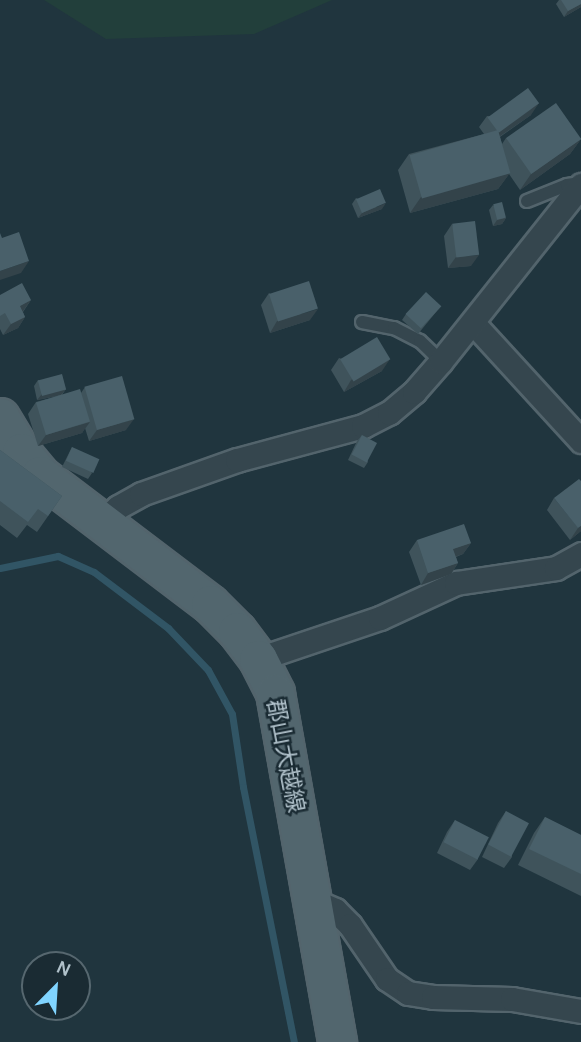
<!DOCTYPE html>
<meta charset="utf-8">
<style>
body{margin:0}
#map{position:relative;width:581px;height:1042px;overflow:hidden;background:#20353e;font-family:Karla,"Noto Sans JP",sans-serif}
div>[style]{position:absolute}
.green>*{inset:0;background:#223f3b}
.stream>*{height:7px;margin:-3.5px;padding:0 3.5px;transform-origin:3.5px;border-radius:3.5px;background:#315565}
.roads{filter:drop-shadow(2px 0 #53646c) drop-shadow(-2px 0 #53646c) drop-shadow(0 2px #53646c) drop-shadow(0 -2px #53646c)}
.service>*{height:12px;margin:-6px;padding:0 6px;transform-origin:6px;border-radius:6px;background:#35464e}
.minor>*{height:23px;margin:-11.5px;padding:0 11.5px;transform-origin:11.5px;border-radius:11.5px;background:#35464e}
.primary>*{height:37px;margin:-18.5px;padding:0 18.5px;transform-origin:18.5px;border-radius:18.5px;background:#52666e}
.wall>*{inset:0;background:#3f535b}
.shaded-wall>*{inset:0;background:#33434a}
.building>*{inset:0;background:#49606a;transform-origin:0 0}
span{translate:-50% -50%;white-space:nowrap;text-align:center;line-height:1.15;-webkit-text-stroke:5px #1a2b33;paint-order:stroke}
.street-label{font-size:23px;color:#b0c1ca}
.north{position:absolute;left:21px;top:951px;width:70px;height:70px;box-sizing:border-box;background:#1a2b33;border:2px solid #56676f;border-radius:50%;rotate:24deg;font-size:19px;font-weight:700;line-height:28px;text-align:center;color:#b0c1ca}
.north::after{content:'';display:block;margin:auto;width:24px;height:32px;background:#80d4ff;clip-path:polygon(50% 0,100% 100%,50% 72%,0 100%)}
</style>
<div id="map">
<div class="green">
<div style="clip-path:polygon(44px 0,332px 0,254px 34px,106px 39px)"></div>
</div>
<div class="stream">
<div style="left:0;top:568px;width:59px;rotate:-11.7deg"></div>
<div style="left:58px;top:556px;width:39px;rotate:24deg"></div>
<div style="left:94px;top:572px;width:93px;rotate:37.1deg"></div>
<div style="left:168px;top:628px;width:58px;rotate:46.4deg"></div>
<div style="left:208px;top:670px;width:50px;rotate:61.4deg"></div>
<div style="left:232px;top:714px;width:74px;rotate:81.4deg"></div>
<div style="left:243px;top:787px;width:260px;rotate:78.7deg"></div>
</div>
<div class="roads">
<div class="service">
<div style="left:527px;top:201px;width:43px;rotate:-21.8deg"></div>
<div style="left:567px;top:185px;width:14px;rotate:-8deg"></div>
<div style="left:362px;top:322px;width:33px;rotate:11deg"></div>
<div style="left:394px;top:328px;width:29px;rotate:27deg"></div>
<div style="left:420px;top:341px;width:29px;rotate:44deg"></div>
</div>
<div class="minor">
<div style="left:473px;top:323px;width:160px;rotate:47.5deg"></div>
<div style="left:102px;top:522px;width:22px;rotate:-43deg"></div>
<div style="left:118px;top:507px;width:26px;rotate:-29deg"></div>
<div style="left:141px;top:494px;width:102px;rotate:-19.5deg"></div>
<div style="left:237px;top:460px;width:131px;rotate:-15.1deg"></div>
<div style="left:363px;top:426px;width:29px;rotate:-27deg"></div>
<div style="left:389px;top:413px;width:33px;rotate:-40deg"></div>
<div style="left:414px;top:392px;width:41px;rotate:-48.9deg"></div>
<div style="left:441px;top:361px;width:225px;rotate:-51.5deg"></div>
<div style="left:258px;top:659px;width:129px;rotate:-18.6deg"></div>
<div style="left:380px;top:618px;width:84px;rotate:-24.7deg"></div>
<div style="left:456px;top:583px;width:101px;rotate:-8.5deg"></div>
<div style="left:556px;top:568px;width:29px;rotate:-29deg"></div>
<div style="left:312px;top:900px;width:25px;rotate:23deg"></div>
<div style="left:335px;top:910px;width:21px;rotate:45deg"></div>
<div style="left:350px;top:925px;width:65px;rotate:55.6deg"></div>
<div style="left:387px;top:979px;width:25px;rotate:34deg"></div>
<div style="left:408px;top:993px;width:25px;rotate:9deg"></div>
<div style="left:433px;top:997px;width:79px;rotate:1.5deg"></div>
<div style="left:512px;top:999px;width:70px;rotate:9.9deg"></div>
</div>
<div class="primary">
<div style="left:0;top:417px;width:41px;rotate:59deg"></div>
<div style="left:21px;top:452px;width:30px;rotate:50deg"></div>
<div style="left:40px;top:475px;width:213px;rotate:37.2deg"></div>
<div style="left:210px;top:604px;width:38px;rotate:45deg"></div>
<div style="left:237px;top:631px;width:35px;rotate:53deg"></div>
<div style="left:258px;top:659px;width:38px;rotate:63deg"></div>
<div style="left:275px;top:693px;width:354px;rotate:79.9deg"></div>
</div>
</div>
<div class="wall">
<div style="clip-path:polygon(559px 0,581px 0,581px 7px,564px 17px,556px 4px)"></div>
<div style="clip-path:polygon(531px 115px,500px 137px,502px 144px,506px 138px,581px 139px,570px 154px,520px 190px,509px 174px,498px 189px,410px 213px,398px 170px,409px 154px,484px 134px,479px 127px,487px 116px)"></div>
<div style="clip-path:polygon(356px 198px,382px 209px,358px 218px,352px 204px)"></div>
<div style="clip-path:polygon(493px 205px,506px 218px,502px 224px,493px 226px,489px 210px)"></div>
<div style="clip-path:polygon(452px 224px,471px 266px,448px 268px,444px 236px)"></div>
<div style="clip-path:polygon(269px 293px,310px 320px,270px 333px,261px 305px)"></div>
<div style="clip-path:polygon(0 295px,31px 300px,23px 312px,25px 317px,18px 328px,3px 335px,0 329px)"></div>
<div style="clip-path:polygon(441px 306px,418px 334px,402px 320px,406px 314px)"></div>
<div style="clip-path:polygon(339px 358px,382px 371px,344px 392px,331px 370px)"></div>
<div style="clip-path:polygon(38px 380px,66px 389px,62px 395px,81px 393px,85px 387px,126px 430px,89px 441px,85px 428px,82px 433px,38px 446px,28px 414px,36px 402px,58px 396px,37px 400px,34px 386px)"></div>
<div style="clip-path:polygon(362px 435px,368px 462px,364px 468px,348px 460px,357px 441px)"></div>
<div style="clip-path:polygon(72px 447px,92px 473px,88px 479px,62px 467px)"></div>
<div style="clip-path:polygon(0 450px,62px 496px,37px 532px,27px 525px,17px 538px,0 525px)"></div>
<div style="clip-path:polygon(554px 498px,581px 531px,570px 540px,547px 510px)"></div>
<div style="clip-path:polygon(417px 540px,471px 543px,463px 554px,456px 557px,458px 563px,451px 574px,421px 585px,409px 552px)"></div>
<div style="clip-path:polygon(506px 811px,512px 857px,504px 868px,482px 857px,498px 823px)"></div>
<div style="clip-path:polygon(545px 817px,581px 835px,581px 896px,518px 865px,534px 833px)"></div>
<div style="clip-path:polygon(455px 820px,478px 859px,470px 870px,437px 853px,447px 832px)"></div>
</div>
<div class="shaded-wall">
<div style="clip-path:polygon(581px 4px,581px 7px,564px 17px,568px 11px)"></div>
<div style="clip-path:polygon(539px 103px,531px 115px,490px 143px,498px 132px)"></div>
<div style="clip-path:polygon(581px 139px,570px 154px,520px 190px,531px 174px)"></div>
<div style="clip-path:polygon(510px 173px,498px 189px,410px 213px,421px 197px)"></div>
<div style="clip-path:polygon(386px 203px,382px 209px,358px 218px,362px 213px)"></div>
<div style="clip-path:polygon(506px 218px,502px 224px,493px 226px,497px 220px)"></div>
<div style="clip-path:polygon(479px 255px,471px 266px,448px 268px,456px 257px)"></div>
<div style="clip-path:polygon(29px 261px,21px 273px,0 280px,0 271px)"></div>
<div style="clip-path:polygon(31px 300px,23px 311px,12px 317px,20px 306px)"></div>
<div style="clip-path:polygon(318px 309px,310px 320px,270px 333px,277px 321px)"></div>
<div style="clip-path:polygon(25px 317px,18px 328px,3px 335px,11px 324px)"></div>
<div style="clip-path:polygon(390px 359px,382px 371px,344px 392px,351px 380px)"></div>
<div style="clip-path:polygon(66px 389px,61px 395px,37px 400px,42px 394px)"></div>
<div style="clip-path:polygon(134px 419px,126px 430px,89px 441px,97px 430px)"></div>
<div style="clip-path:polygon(90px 422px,82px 433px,38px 446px,46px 435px)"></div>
<div style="clip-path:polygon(581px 526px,581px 531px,570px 540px,578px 528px)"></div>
<div style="clip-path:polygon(471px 543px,463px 554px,445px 560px,453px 549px)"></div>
<div style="clip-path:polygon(458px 563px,451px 574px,421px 585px,428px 573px)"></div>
</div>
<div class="building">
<div style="clip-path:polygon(561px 0,581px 0,581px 4px,568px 11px)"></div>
<div style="left:528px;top:88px;width:19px;height:50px;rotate:54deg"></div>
<div style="left:556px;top:103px;width:44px;height:61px;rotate:55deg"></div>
<div style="left:498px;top:130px;width:45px;height:92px;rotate:74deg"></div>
<div style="left:380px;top:189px;width:15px;height:26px;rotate:67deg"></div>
<div style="left:502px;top:202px;width:16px;height:9px;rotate:76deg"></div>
<div style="left:475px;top:221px;width:34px;height:23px;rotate:83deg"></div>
<div style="clip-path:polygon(19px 232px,29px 261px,0 271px,0 233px,2px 238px)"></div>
<div style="left:309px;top:281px;width:29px;height:42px;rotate:72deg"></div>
<div style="clip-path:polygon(22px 283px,31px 300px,20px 306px,25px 317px,11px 324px,5px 313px,0 316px,0 295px)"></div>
<div style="left:426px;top:292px;width:21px;height:30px;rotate:43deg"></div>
<div style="left:377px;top:337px;width:26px;height:43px;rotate:59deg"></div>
<div style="left:62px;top:374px;width:16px;height:25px;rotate:75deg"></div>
<div style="left:122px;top:376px;width:45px;height:39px;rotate:74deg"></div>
<div style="left:80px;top:389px;width:34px;height:46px;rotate:73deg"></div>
<div style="left:362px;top:435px;width:17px;height:22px;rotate:28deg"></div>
<div style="left:72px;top:447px;width:30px;height:15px;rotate:24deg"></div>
<div style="clip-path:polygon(0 450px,62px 496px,48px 516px,38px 509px,28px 522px,0 501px)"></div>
<div style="clip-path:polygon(579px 479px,581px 481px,581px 526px,578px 528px,554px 498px)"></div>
<div style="clip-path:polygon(464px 524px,471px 543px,453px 549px,458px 563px,428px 573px,417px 540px)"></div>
<div style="left:506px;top:811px;width:26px;height:38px;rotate:28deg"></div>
<div style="clip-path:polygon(545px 817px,581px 835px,581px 874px,529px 849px)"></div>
<div style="left:455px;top:820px;width:38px;height:25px;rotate:27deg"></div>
</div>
<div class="street-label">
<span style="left:285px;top:756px;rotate:79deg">郡山大越線</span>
</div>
<div class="north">N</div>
</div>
